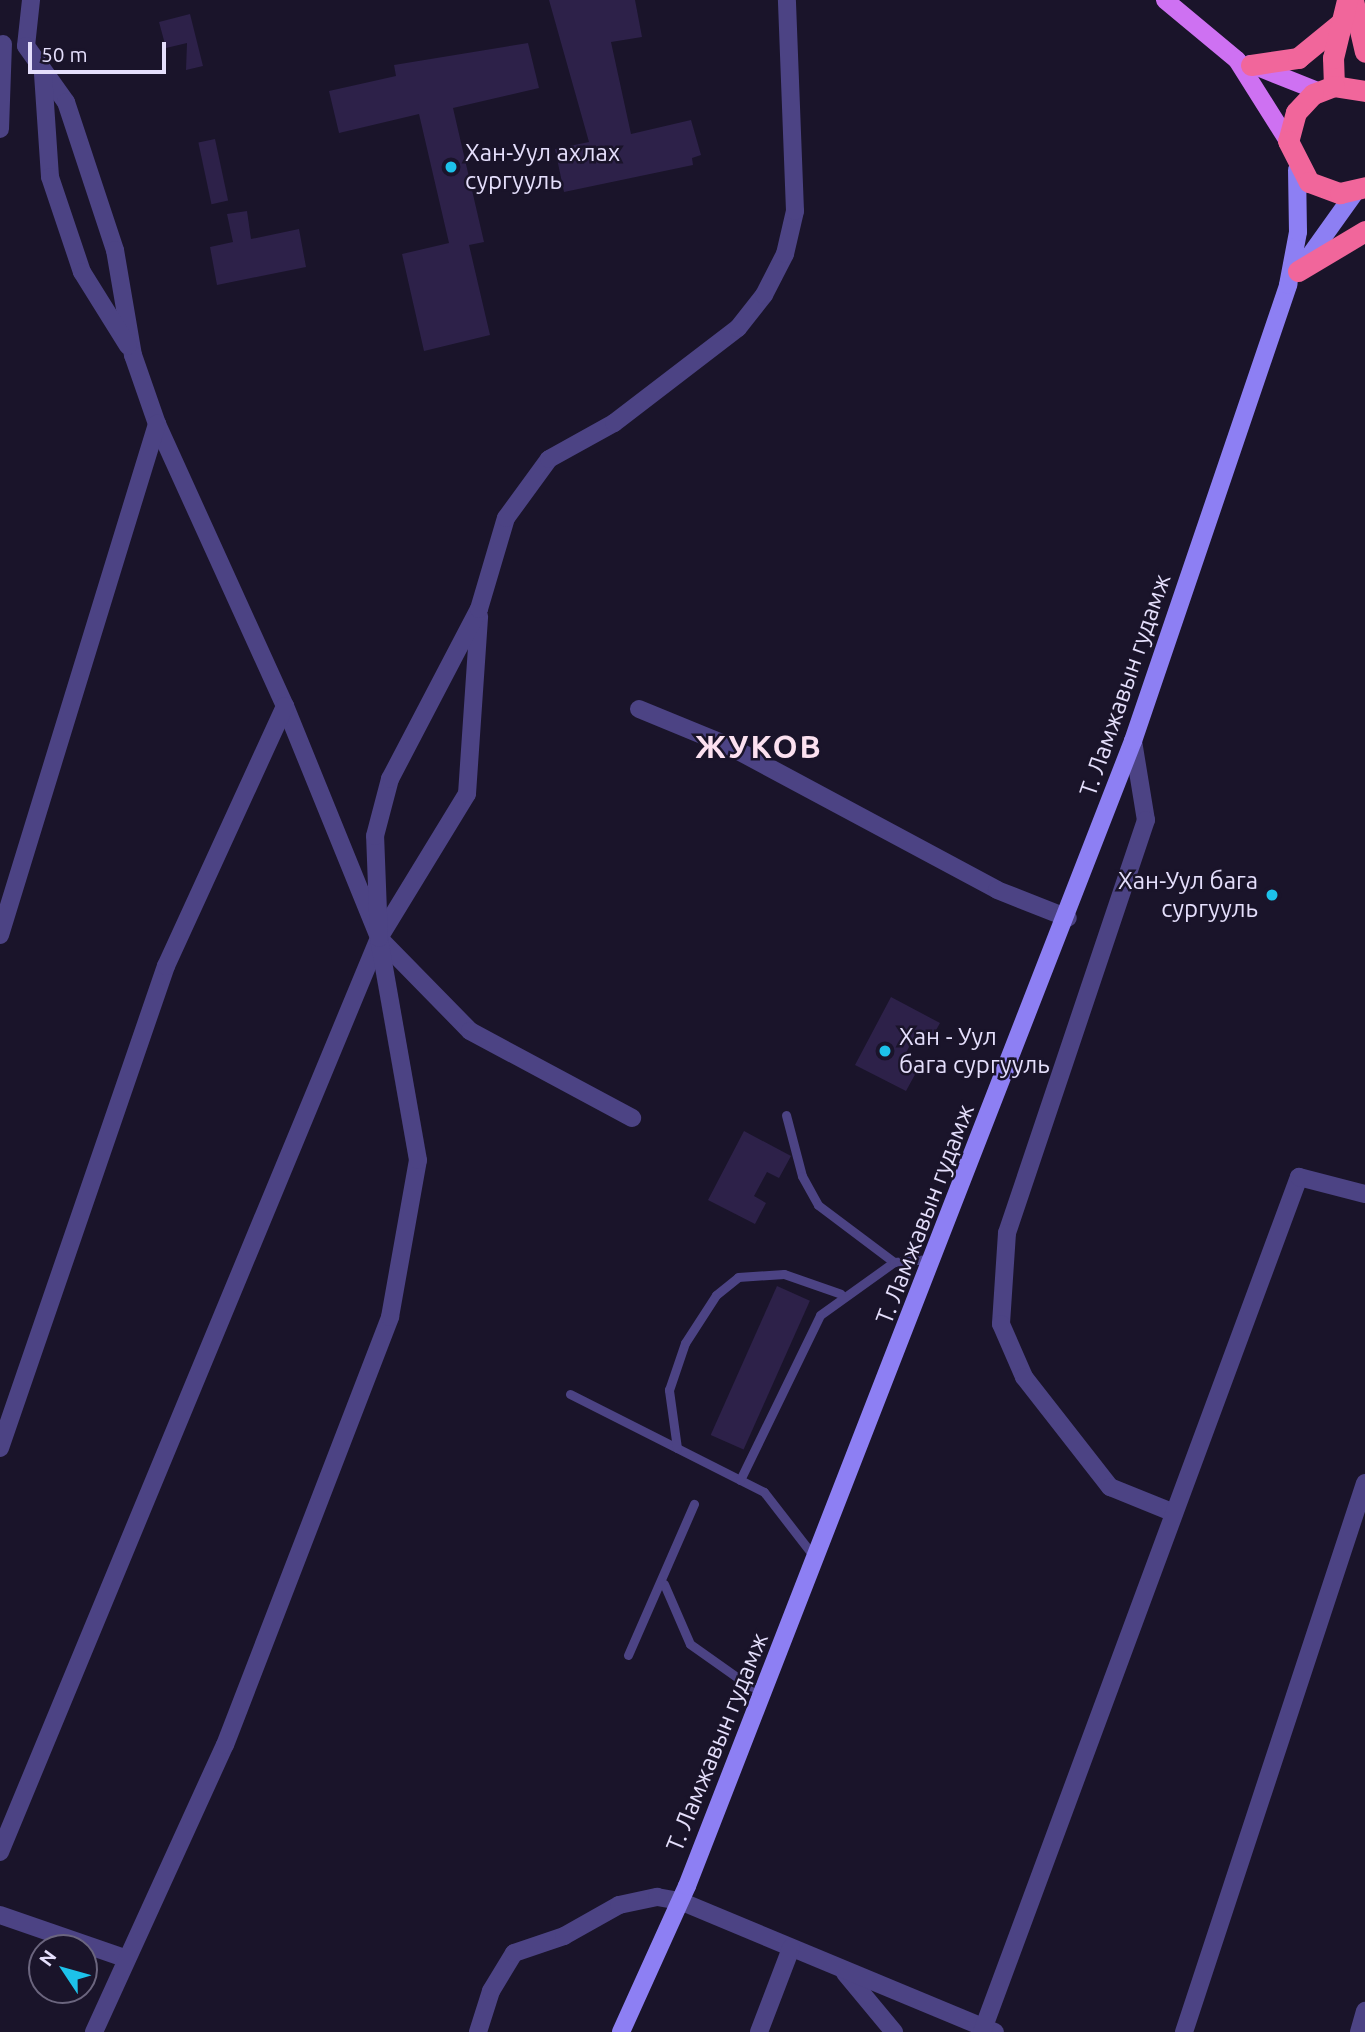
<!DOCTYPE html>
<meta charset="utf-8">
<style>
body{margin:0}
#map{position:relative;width:1365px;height:2032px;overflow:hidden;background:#1a142a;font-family:Ubuntu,sans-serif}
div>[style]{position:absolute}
.building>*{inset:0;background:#2d2149;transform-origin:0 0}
.lane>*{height:9px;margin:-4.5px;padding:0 4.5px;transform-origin:4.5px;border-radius:4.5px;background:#4c4384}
.street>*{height:18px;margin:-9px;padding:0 9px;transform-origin:9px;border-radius:9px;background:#4c4384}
.secondary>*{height:18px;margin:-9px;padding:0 9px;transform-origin:9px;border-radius:9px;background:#8d7ff3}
.primary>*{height:18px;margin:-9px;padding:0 9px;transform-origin:9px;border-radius:9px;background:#ce71f2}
.highway>*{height:21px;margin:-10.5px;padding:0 10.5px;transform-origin:10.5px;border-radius:10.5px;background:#f1669b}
.dots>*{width:19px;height:19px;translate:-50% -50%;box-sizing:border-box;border:4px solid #1a142a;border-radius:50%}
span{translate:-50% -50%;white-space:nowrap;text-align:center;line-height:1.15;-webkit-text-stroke:5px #1a142a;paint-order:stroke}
.poi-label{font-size:24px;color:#e5dffc}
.left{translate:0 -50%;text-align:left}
.right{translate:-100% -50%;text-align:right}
.street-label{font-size:24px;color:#e5dffc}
.district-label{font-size:32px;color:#fce1f0;font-weight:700;letter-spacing:2px}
.north{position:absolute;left:28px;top:1934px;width:70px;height:70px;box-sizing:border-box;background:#1a142a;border:2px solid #6b657e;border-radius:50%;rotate:306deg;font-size:19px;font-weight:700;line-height:28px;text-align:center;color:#e5dffc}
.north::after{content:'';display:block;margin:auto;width:24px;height:32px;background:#1dc2ea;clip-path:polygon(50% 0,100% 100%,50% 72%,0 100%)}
.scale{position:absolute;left:28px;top:42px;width:138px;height:32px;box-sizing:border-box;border:4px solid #e5dffc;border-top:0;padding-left:9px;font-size:21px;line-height:24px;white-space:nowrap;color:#e5dffc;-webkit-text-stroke:5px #1a142a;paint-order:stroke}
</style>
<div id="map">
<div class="building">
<div style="clip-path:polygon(549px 0,635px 0,642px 37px,611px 42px,631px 134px,691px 120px,701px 155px,692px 158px,693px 165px,564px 192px,555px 149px,589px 142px)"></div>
<div style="clip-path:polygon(190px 14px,203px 66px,186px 70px,187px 43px,166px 48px,159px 22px)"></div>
<div style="clip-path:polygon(528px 43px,539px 88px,453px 108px,484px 242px,469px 245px,490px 335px,424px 351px,402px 254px,449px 243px,419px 114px,339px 133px,329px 91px,396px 76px,394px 65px)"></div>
<div style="left:215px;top:139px;width:63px;height:17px;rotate:78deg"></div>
<div style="clip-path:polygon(247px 211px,251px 239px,299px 229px,306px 267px,217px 285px,210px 247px,233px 242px,227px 214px)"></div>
<div style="clip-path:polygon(891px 997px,940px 1023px,930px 1041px,916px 1033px,902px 1061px,918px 1069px,906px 1091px,855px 1065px)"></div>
<div style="clip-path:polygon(744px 1131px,791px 1156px,779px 1178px,767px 1172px,754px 1196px,766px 1203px,755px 1224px,708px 1200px)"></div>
<div style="left:777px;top:1286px;width:36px;height:163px;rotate:24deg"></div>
</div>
<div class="lane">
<div style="left:786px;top:1115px;width:63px;rotate:75.3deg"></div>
<div style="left:802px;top:1176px;width:33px;rotate:61deg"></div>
<div style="left:818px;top:1205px;width:95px;rotate:36.9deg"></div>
<div style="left:570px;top:1394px;width:217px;rotate:26.8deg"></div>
<div style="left:764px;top:1492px;width:85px;rotate:52.2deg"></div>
<div style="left:677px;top:1448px;width:59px;rotate:-97.9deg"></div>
<div style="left:669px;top:1390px;width:50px;rotate:-71.2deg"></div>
<div style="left:685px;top:1343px;width:57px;rotate:-57.1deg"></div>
<div style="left:716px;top:1295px;width:28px;rotate:-39deg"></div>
<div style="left:738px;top:1277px;width:46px;rotate:-3.7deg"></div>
<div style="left:784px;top:1274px;width:60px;rotate:19.3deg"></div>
<div style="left:740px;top:1480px;width:183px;rotate:-64.1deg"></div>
<div style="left:820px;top:1315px;width:91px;rotate:-35.6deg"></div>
<div style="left:894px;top:1262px;width:38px;rotate:-5deg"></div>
<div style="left:664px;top:1584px;width:65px;rotate:66.6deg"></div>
<div style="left:690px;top:1644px;width:88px;rotate:35.3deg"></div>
<div style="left:628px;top:1655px;width:165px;rotate:-66.4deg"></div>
</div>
<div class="street">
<div style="left:31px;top:0;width:46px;rotate:96.2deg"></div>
<div style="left:26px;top:46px;width:69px;rotate:54.5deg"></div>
<div style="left:66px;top:102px;width:156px;rotate:71.7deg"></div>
<div style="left:115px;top:250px;width:107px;rotate:80.3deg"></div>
<div style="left:133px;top:355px;width:73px;rotate:70.8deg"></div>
<div style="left:157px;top:424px;width:310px;rotate:65.6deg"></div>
<div style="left:285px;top:706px;width:250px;rotate:67.9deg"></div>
<div style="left:379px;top:938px;width:130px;rotate:45.6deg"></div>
<div style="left:470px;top:1031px;width:184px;rotate:28.2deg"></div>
<div style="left:43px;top:74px;width:103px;rotate:86.1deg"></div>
<div style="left:50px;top:177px;width:100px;rotate:71.4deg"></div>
<div style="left:82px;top:272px;width:87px;rotate:58.1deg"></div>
<div style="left:0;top:129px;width:85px;rotate:-88deg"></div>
<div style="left:639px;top:709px;width:97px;rotate:22.3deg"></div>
<div style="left:729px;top:746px;width:304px;rotate:28.2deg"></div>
<div style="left:997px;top:890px;width:76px;rotate:21.5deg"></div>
<div style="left:1133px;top:741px;width:80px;rotate:80.7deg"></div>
<div style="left:1146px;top:820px;width:436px;rotate:108.6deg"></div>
<div style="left:1007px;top:1233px;width:91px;rotate:93.8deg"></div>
<div style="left:1001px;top:1324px;width:58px;rotate:66.5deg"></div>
<div style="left:1024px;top:1377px;width:140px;rotate:52deg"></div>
<div style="left:1110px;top:1487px;width:69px;rotate:22.1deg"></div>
<div style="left:0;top:935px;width:535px;rotate:-72.92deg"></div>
<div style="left:0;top:1448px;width:510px;rotate:-71deg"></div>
<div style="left:166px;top:966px;width:286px;rotate:-65.4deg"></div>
<div style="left:0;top:1852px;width:989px;rotate:-67.48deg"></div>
<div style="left:379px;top:938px;width:169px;rotate:-58.6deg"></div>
<div style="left:467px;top:794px;width:178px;rotate:-86.1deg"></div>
<div style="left:0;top:1915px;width:134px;rotate:19.1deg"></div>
<div style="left:845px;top:1973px;width:77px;rotate:50.3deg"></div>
<div style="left:94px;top:2032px;width:315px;rotate:-65.5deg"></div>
<div style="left:225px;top:1745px;width:459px;rotate:-68.9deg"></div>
<div style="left:390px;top:1317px;width:159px;rotate:-79.9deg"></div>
<div style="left:418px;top:1160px;width:225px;rotate:-100deg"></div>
<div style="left:379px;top:938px;width:102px;rotate:-92.2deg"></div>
<div style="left:375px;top:836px;width:59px;rotate:-75.3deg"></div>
<div style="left:390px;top:779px;width:192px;rotate:-62.4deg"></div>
<div style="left:479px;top:609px;width:95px;rotate:-73.5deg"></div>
<div style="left:506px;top:518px;width:73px;rotate:-53.9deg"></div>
<div style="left:549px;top:459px;width:74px;rotate:-29deg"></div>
<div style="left:614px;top:423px;width:156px;rotate:-37.5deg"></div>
<div style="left:738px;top:328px;width:42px;rotate:-51.8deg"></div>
<div style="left:764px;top:295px;width:46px;rotate:-62.9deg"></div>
<div style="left:785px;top:254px;width:44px;rotate:-76.9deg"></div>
<div style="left:795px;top:211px;width:211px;rotate:-92.2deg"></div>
<div style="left:478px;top:2032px;width:43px;rotate:-72.4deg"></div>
<div style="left:491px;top:1991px;width:44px;rotate:-58.8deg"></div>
<div style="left:514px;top:1953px;width:53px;rotate:-18.8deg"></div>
<div style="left:564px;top:1936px;width:63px;rotate:-29.4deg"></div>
<div style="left:619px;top:1905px;width:39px;rotate:-12deg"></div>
<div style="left:657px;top:1897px;width:23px;rotate:10deg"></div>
<div style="left:680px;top:1901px;width:341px;rotate:22.6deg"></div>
<div style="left:759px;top:2032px;width:90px;rotate:-69.1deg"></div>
<div style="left:982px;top:2032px;width:912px;rotate:-69.66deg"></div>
<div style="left:1299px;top:1177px;width:68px;rotate:14.4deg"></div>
<div style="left:1184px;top:2032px;width:578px;rotate:-71.75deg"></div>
<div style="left:1359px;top:2032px;width:22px;rotate:-74deg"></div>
</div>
<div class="secondary">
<div style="left:1301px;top:268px;width:95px;rotate:-54.5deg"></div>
<div style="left:621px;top:2032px;width:160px;rotate:-65.7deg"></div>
<div style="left:687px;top:1886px;width:1229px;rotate:-68.72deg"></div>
<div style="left:1133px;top:741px;width:482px;rotate:-71.2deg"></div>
<div style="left:1288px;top:285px;width:54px;rotate:-79.3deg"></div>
<div style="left:1298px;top:232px;width:62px;rotate:-90.9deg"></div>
</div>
<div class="primary">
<div style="left:1165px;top:0;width:94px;rotate:39.8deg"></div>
<div style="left:1237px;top:60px;width:96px;rotate:57.8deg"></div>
<div style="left:1250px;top:64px;width:73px;rotate:21.7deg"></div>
</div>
<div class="highway">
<div style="left:1353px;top:0;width:53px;rotate:77deg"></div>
<div style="left:1251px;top:65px;width:48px;rotate:-8.5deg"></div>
<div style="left:1298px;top:58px;width:57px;rotate:-39.3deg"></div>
<div style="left:1334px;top:86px;width:28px;rotate:-92deg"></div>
<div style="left:1333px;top:58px;width:60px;rotate:-76.4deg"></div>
<div style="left:1365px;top:91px;width:31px;rotate:-171deg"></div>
<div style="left:1334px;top:86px;width:22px;rotate:159deg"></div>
<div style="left:1313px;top:94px;width:25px;rotate:133deg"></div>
<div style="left:1296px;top:112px;width:30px;rotate:105deg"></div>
<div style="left:1288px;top:141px;width:46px;rotate:62.9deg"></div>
<div style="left:1309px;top:182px;width:33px;rotate:20deg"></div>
<div style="left:1340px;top:193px;width:26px;rotate:-13deg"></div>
<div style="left:1298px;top:271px;width:78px;rotate:-30.8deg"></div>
</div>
<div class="dots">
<div style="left:451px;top:167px;background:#1dc2ea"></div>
<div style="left:1272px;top:895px;background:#1dc2ea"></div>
<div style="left:885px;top:1051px;background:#1dc2ea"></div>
</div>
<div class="poi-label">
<span class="left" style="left:465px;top:167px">Хан-Уул ахлах<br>сургууль</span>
<span class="right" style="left:1258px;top:895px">Хан-Уул бага<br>сургууль</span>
<span class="left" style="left:899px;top:1051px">Хан - Уул<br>бага сургууль</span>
</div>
<div class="street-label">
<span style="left:1125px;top:685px;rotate:-71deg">Т. Ламжавын гудамж</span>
<span style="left:925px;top:1214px;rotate:-69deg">Т. Ламжавын гудамж</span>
<span style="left:717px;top:1742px;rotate:-68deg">Т. Ламжавын гудамж</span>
</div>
<div class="district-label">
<span style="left:759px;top:746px">ЖУКОВ</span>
</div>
<div class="north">N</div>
<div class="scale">50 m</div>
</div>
